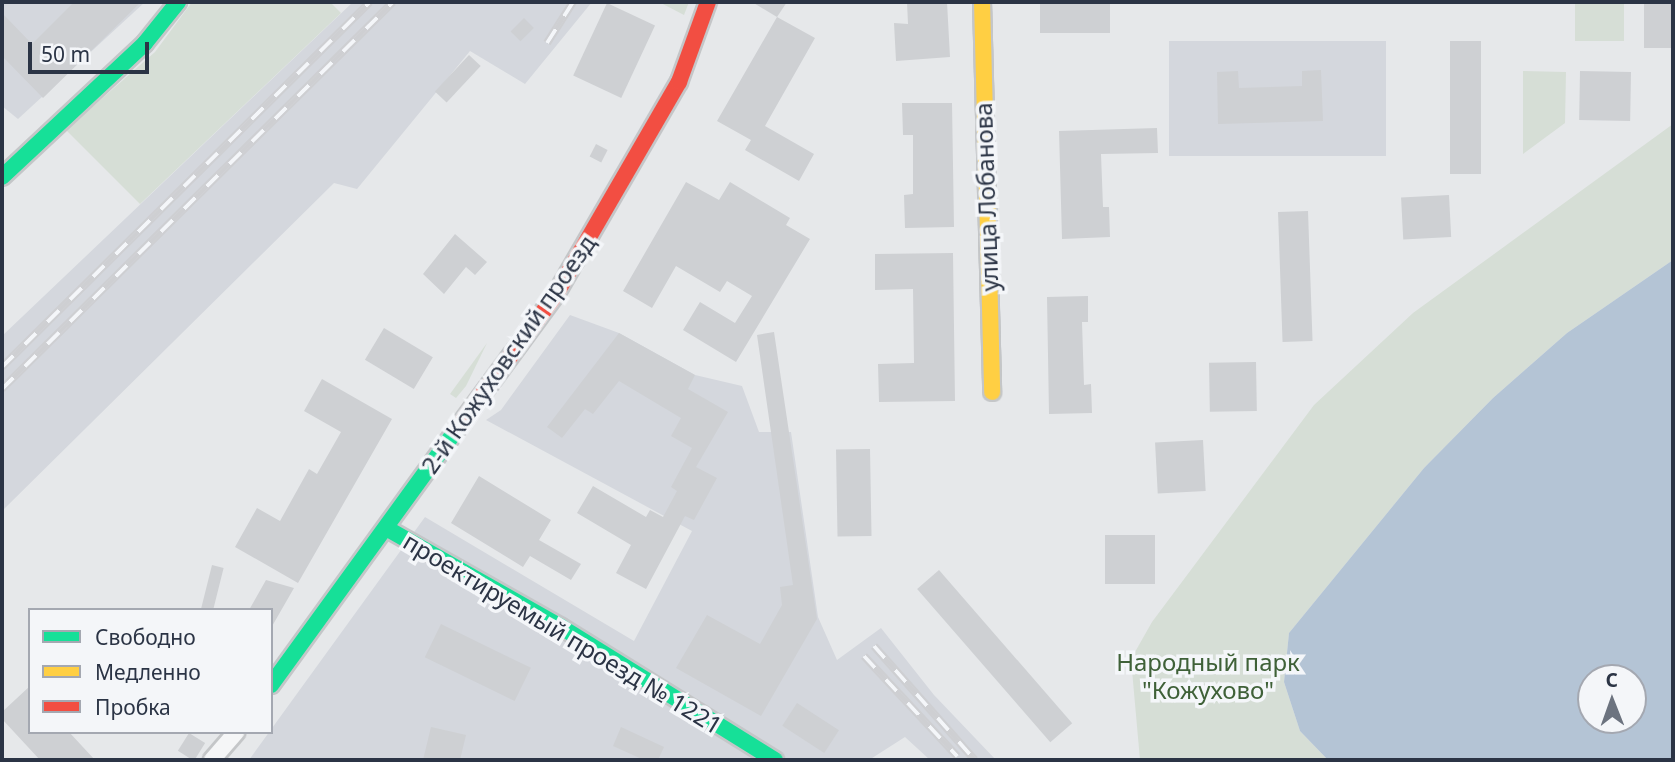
<!DOCTYPE html>
<meta charset="utf-8">
<style>
body{margin:0}
#map{position:relative;width:1675px;height:762px;overflow:hidden;background:#e6e8ea;font-family:"Noto Sans",sans-serif}
div>[style]{position:absolute}
.built>*{inset:0;background:#d4d7dd;transform-origin:0 0}
.green>*{inset:0;background:#d6ded6;transform-origin:0 0}
.water>*{inset:0;background:#b4c4d5}
.building>*{inset:0;background:#ced0d3;transform-origin:0 0}
.roads{filter:drop-shadow(2px 0 #c4c6c8) drop-shadow(-2px 0 #c4c6c8) drop-shadow(0 2px #c4c6c8) drop-shadow(0 -2px #c4c6c8)}
.street>*{height:16px;margin:-8px;padding:0 8px;transform-origin:8px;border-radius:8px;background:#f5f6f7}
.fast>*{height:16px;margin:-8px;padding:0 8px;transform-origin:8px;border-radius:8px;background:#16e098}
.slow>*{height:16px;margin:-8px;padding:0 8px;transform-origin:8px;border-radius:8px;background:#ffcf43}
.jam>*{height:16px;margin:-8px;padding:0 8px;transform-origin:8px;border-radius:8px;background:#f24e42}
.rail>*{height:8px;margin-top:-4px;transform-origin:0;background:repeating-linear-gradient(90deg,#f4f6f9 0 16px,#cecfd2 0 32px);box-sizing:border-box;border-block:2px solid #cecfd2}
span{translate:-50% -50%;white-space:nowrap;text-align:center;line-height:1.15;-webkit-text-stroke:7px #f4f6f9;paint-order:stroke}
.street-label{font-size:24px;color:#2b3445}
.park-label{font-size:24px;color:#3f6138}
.frame{position:absolute;inset:0;border:4px solid #2b3445;pointer-events:none}
.legend{position:absolute;left:28px;top:608px;width:245px;height:126px;box-sizing:border-box;background:#f4f6f9;border:2px solid #a4a8b1;margin:0;padding:9px 12px;list-style:none;font-size:21px;color:#2b3445}
.legend li{display:flex;align-items:center;gap:14px;height:35px}
.legend b{width:35px;border:2px solid #a4a8b1}
.north{position:absolute;left:1577px;top:664px;width:70px;height:70px;box-sizing:border-box;background:#f4f6f9;border:2px solid #a4a8b1;border-radius:50%;rotate:359deg;font-size:19px;font-weight:700;line-height:28px;text-align:center;color:#2b3445}
.north::after{content:'';display:block;margin:auto;width:24px;height:32px;background:#6c737f;clip-path:polygon(50% 0,100% 100%,50% 72%,0 100%)}
.scale{position:absolute;left:28px;top:42px;width:121px;height:32px;box-sizing:border-box;border:4px solid #2b3445;border-top:0;padding-left:9px;font-size:21px;line-height:24px;white-space:nowrap;color:#2b3445;-webkit-text-stroke:5px #f4f6f9;paint-order:stroke}
</style>
<div id="map">
<div class="built">
<div style="clip-path:polygon(2px 2px,145px 2px,18px 119px,2px 106px)"></div>
<div style="clip-path:polygon(353px 2px,592px 2px,525px 84px,470px 51px,357px 189px,334px 183px,2px 511px,2px 336px)"></div>
<div style="left:1386px;top:41px;width:115px;height:217px;rotate:90deg"></div>
<div style="clip-path:polygon(570px 315px,619px 333px,695px 375px,742px 386px,759px 432px,791px 432px,818px 617px,837px 660px,881px 628px,934px 695px,996px 760px,930px 760px,905px 737px,869px 760px,249px 760px,425px 517px,634px 641px,692px 531px,486px 420px,501px 410px)"></div>
</div>
<div class="green">
<div style="clip-path:polygon(192px 2px,330px 2px,341px 13px,140px 204px,66px 130px,155px 52px)"></div>
<div style="clip-path:polygon(659px 2px,689px 2px,684px 15px)"></div>
<div style="left:1575px;top:2px;width:49px;height:39px"></div>
<div style="clip-path:polygon(1523px 71px,1566px 72px,1565px 123px,1523px 154px)"></div>
<div style="clip-path:polygon(1673px 124px,1673px 260px,1567px 333px,1493px 398px,1424px 468px,1289px 633px,1284px 682px,1300px 731px,1328px 760px,1140px 760px,1131px 659px,1152px 622px,1314px 405px,1413px 313px)"></div>
<div style="clip-path:polygon(487px 343px,466px 386px,456px 398px,450px 394px)"></div>
</div>
<div class="water">
<div style="clip-path:polygon(evenodd,1673px 260px,1673px 760px,1328px 760px,1300px 731px,1284px 682px,1289px 633px,1424px 468px,1493px 398px,1567px 333px,1673px 260px,1591px 678px,1633px 678px,1633px 720px,1591px 720px,1591px 678px)"></div>
</div>
<div class="building">
<div style="clip-path:polygon(74px 2px,141px 2px,43px 98px,2px 56px,2px 13px,32px 44px)"></div>
<div style="clip-path:polygon(752px 2px,787px 2px,777px 17px)"></div>
<div style="clip-path:polygon(907px 2px,947px 2px,950px 57px,896px 61px,894px 23px,908px 24px)"></div>
<div style="left:1040px;top:2px;width:70px;height:31px"></div>
<div style="left:1644px;top:2px;width:29px;height:46px"></div>
<div style="left:607px;top:3px;width:53px;height:80px;rotate:25deg"></div>
<div style="clip-path:polygon(777px 17px,815px 38px,765px 126px,814px 154px,799px 181px,745px 150px,751px 140px,717px 121px)"></div>
<div style="left:524px;top:18px;width:14px;height:19px;rotate:45deg"></div>
<div style="left:1450px;top:41px;width:31px;height:133px"></div>
<div style="left:469px;top:55px;width:16px;height:50px;rotate:43deg"></div>
<div style="clip-path:polygon(1321px 70px,1323px 121px,1218px 124px,1217px 72px,1238px 71px,1239px 88px,1302px 86px,1302px 71px)"></div>
<div style="left:1580px;top:71px;width:51px;height:49px;rotate:1deg"></div>
<div style="clip-path:polygon(902px 103px,952px 103px,954px 227px,905px 228px,904px 195px,913px 194px,913px 135px,903px 135px)"></div>
<div style="clip-path:polygon(1157px 128px,1158px 153px,1101px 154px,1103px 207px,1109px 207px,1110px 237px,1062px 239px,1059px 131px)"></div>
<div style="left:596px;top:144px;width:13px;height:14px;rotate:27deg"></div>
<div style="clip-path:polygon(686px 182px,719px 200px,730px 182px,790px 218px,786px 225px,810px 239px,736px 362px,683px 330px,700px 302px,735px 323px,752px 296px,727px 281px,720px 292px,676px 266px,652px 308px,623px 291px)"></div>
<div style="left:1449px;top:195px;width:42px;height:48px;rotate:87deg"></div>
<div style="left:1308px;top:211px;width:130px;height:30px;rotate:88deg"></div>
<div style="clip-path:polygon(455px 234px,487px 262px,475px 275px,466px 267px,444px 294px,423px 274px)"></div>
<div style="clip-path:polygon(953px 253px,955px 401px,879px 402px,878px 364px,914px 363px,913px 289px,875px 290px,875px 254px)"></div>
<div style="clip-path:polygon(1088px 296px,1088px 322px,1082px 322px,1084px 385px,1091px 384px,1092px 413px,1049px 414px,1047px 297px)"></div>
<div style="left:384px;top:328px;width:57px;height:37px;rotate:31deg"></div>
<div style="clip-path:polygon(774px 332px,817px 619px,761px 716px,676px 668px,707px 615px,760px 644px,782px 605px,780px 587px,793px 585px,757px 335px)"></div>
<div style="clip-path:polygon(619px 333px,695px 375px,688px 389px,728px 412px,696px 467px,717px 478px,694px 520px,685px 516px,646px 589px,616px 573px,631px 545px,577px 513px,593px 486px,646px 517px,650px 510px,663px 517px,677px 491px,671px 487px,692px 448px,671px 436px,681px 418px,619px 381px,593px 414px,585px 409px,562px 438px,547px 427px)"></div>
<div style="left:1256px;top:362px;width:49px;height:47px;rotate:89deg"></div>
<div style="clip-path:polygon(322px 379px,392px 419px,298px 583px,235px 547px,257px 508px,280px 521px,309px 469px,317px 474px,341px 432px,304px 411px)"></div>
<div style="left:1203px;top:440px;width:51px;height:48px;rotate:87deg"></div>
<div style="left:870px;top:449px;width:87px;height:34px;rotate:89deg"></div>
<div style="clip-path:polygon(479px 476px,551px 520px,539px 540px,581px 564px,571px 580px,530px 556px,523px 567px,451px 523px)"></div>
<div style="left:1105px;top:535px;width:50px;height:49px"></div>
<div style="left:212px;top:565px;width:12px;height:47px;rotate:14deg"></div>
<div style="left:939px;top:570px;width:203px;height:29px;rotate:49deg"></div>
<div style="clip-path:polygon(266px 580px,294px 588px,271px 628px,271px 610px,249px 610px)"></div>
<div style="left:441px;top:624px;width:100px;height:37px;rotate:26deg"></div>
<div style="clip-path:polygon(30px 686px,30px 732px,69px 732px,95px 760px,40px 760px,2px 719px,2px 712px)"></div>
<div style="left:797px;top:703px;width:50px;height:27px;rotate:33deg"></div>
<div style="clip-path:polygon(431px 727px,466px 735px,460px 760px,423px 760px)"></div>
<div style="clip-path:polygon(621px 727px,664px 747px,658px 760px,644px 760px,613px 746px)"></div>
<div style="left:189px;top:733px;width:19px;height:21px;rotate:32deg"></div>
</div>
<div class="roads">
<div class="street">
<div style="left:212px;top:760px;width:37px;rotate:-49deg"></div>
</div>
<div class="fast">
<div style="left:2px;top:177px;width:196px;rotate:-43.1deg"></div>
<div style="left:145px;top:43px;width:53px;rotate:-51.2deg"></div>
<div style="left:386px;top:528px;width:201px;rotate:29.5deg"></div>
<div style="left:561px;top:627px;width:252px;rotate:31.9deg"></div>
<div style="left:271px;top:685px;width:325px;rotate:-54deg"></div>
</div>
<div class="slow">
<div style="left:982px;top:2px;width:390px;rotate:88.5deg"></div>
</div>
<div class="jam">
<div style="left:462px;top:422px;width:159px;rotate:-53.7deg"></div>
<div style="left:556px;top:294px;width:245px;rotate:-59.9deg"></div>
<div style="left:679px;top:82px;width:85px;rotate:-70.1deg"></div>
</div>
</div>
<div class="rail">
<div style="left:547px;top:43px;width:49px;rotate:-57.6deg"></div>
<div style="left:2px;top:367px;width:518px;rotate:-44.77deg"></div>
<div style="left:2px;top:389px;width:550px;rotate:-44.71deg"></div>
<div style="left:874px;top:646px;width:152px;rotate:48.5deg"></div>
<div style="left:864px;top:656px;width:137px;rotate:47.1deg"></div>
</div>
<div class="street-label">
<span style="left:986px;top:197px;rotate:-92deg">улица Лобанова</span>
<span style="left:508px;top:354px;rotate:-55deg">2-й Кожуховский проезд</span>
<span style="left:563px;top:633px;rotate:31deg">проектируемый проезд № 1221</span>
</div>
<div class="park-label">
<span style="left:1208px;top:676px">Народный парк<br>"Кожухово"</span>
</div>
<div class="frame"></div>
<ul class="legend">
<li><b style="height:9px;background:#16e098"></b>Свободно</li>
<li><b style="height:9px;background:#ffcf43"></b>Медленно</li>
<li><b style="height:9px;background:#f24e42"></b>Пробка</li>
</ul>
<div class="north">С</div>
<div class="scale">50 m</div>
</div>
